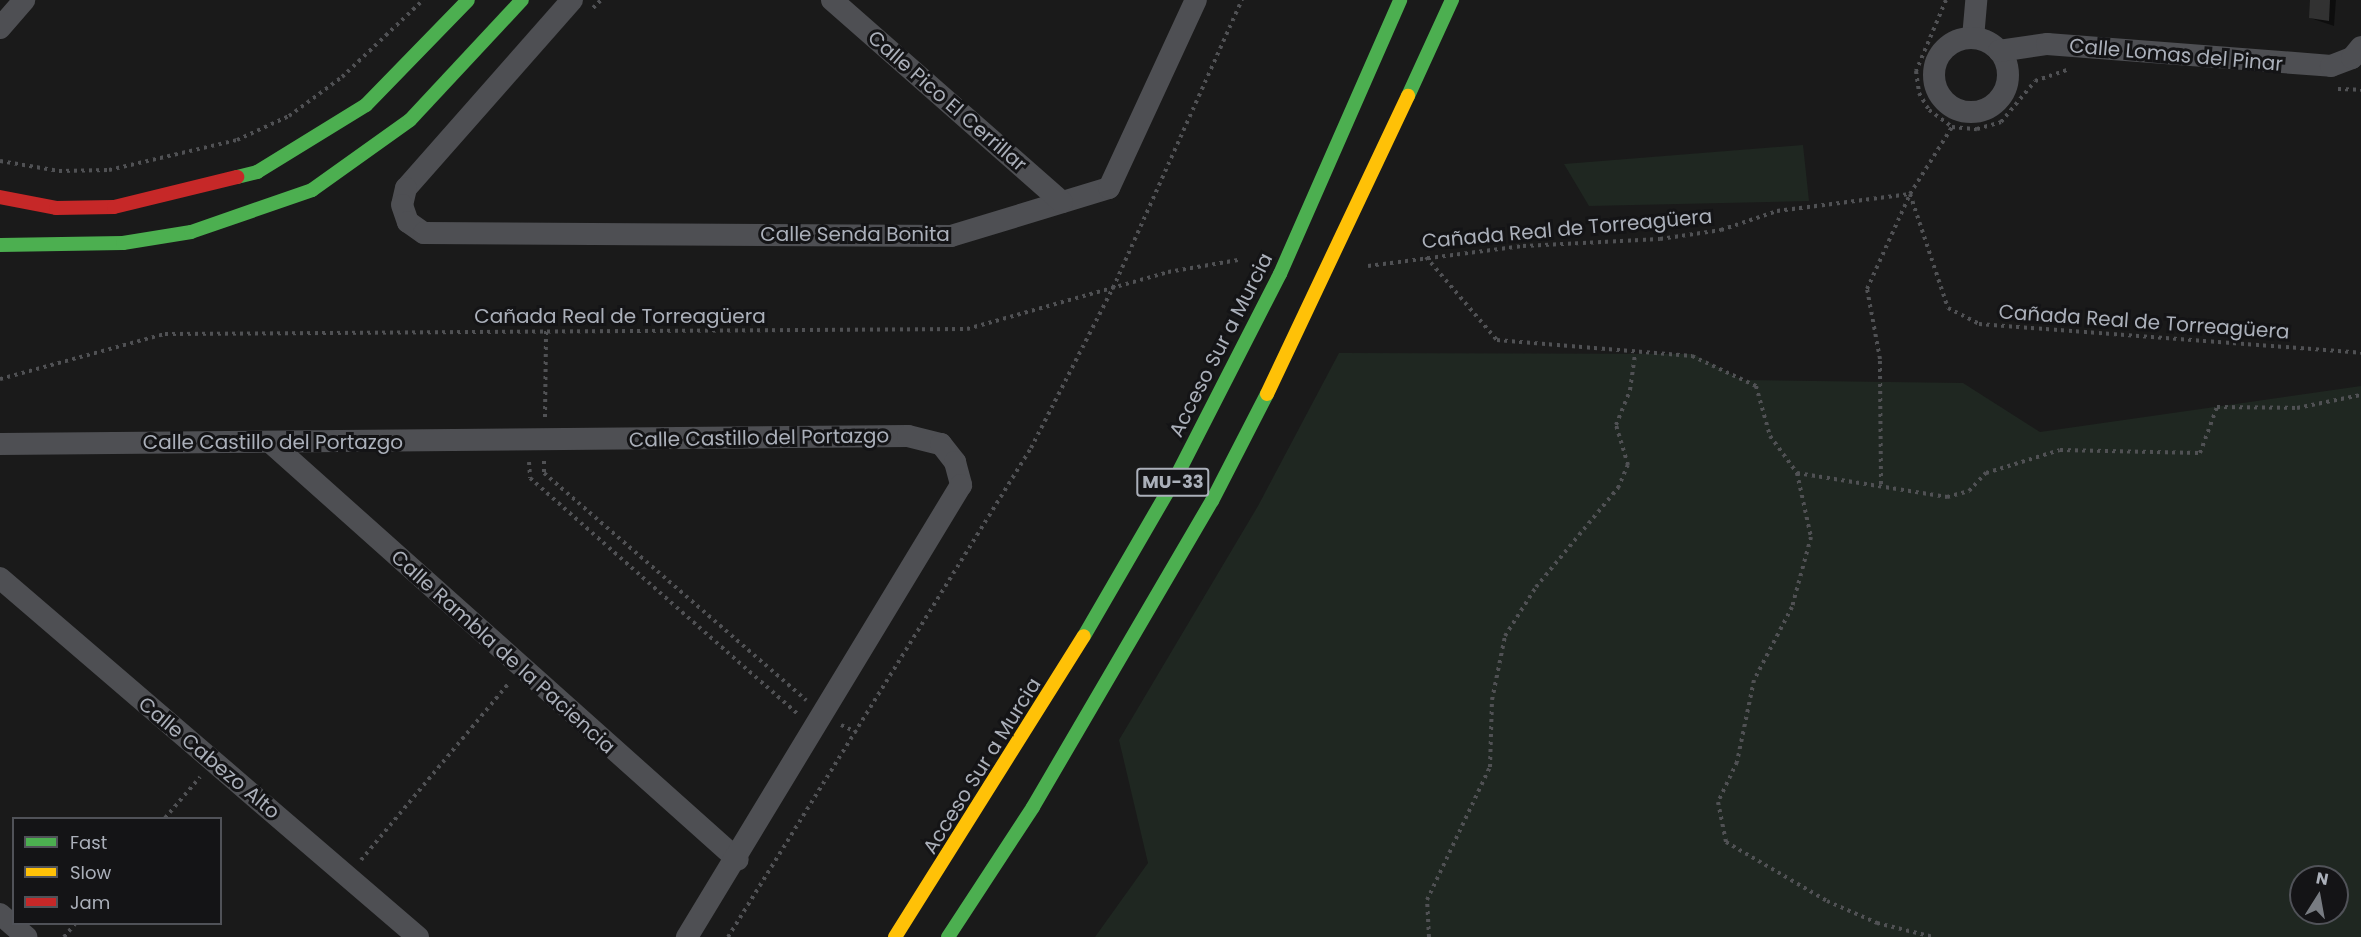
<!DOCTYPE html>
<meta charset="utf-8">
<style>
body{margin:0}
#map{position:relative;width:2361px;height:937px;overflow:hidden;background:#1a1a1a;font-family:Poppins,sans-serif}
div>[style]{position:absolute}
.green>*{inset:0;background:#1f2721}
.shadow>*{inset:0;background:#0007}
.building>*{inset:0;background:#323232}
.path>*{height:4px;margin-top:-2px;transform-origin:0;background:repeating-linear-gradient(90deg,#505154 0 3px,transparent 0 7.5px)}
.street>*{height:22px;margin:-11px;padding:0 11px;transform-origin:11px;border-radius:11px;background:#4e4f53}
.street>.ring{margin:-11px;padding:0;box-sizing:content-box;background:none;border:22px solid #4e4f53;border-radius:50%}
.fast>*{height:14px;margin:-7px;padding:0 7px;transform-origin:7px;border-radius:7px;background:#4caf50}
.slow>*{height:14px;margin:-7px;padding:0 7px;transform-origin:7px;border-radius:7px;background:#ffc107}
.jam>*{height:14px;margin:-7px;padding:0 7px;transform-origin:7px;border-radius:7px;background:#c62828}
span{translate:-50% -50%;white-space:nowrap;text-align:center;line-height:1.15;-webkit-text-stroke:6px #141416;paint-order:stroke}
.shield-label span{padding:2px 4px;background:#141416;border:2px solid;border-radius:4px;-webkit-text-stroke-width:0}
.shield-label{font-size:18px;color:#abb0ba;font-weight:700}
.street-label{font-size:20px;color:#abb0ba}
.legend{position:absolute;left:12px;top:817px;width:210px;height:108px;box-sizing:border-box;background:#141416;border:2px solid #505258;margin:0;padding:8px 10px;list-style:none;font-size:18px;color:#abb0ba}
.legend li{display:flex;align-items:center;gap:12px;height:30px}
.legend b{width:30px;border:2px solid #505258}
.north{position:absolute;left:2289px;top:865px;width:60px;height:60px;box-sizing:border-box;background:#141416;border:2px solid #505258;border-radius:50%;rotate:11deg;font-size:16px;font-weight:700;line-height:24px;text-align:center;color:#abb0ba}
.north::after{content:'';display:block;margin:auto;width:21px;height:27px;background:#787c82;clip-path:polygon(50% 0,100% 100%,50% 72%,0 100%)}
</style>
<div id="map">
<div class="green">
<div style="clip-path:polygon(1803px 145px,1809px 201px,1589px 206px,1564px 164px)"></div>
<div style="clip-path:polygon(evenodd,1339px 353px,1693px 354px,1742px 380px,1963px 383px,2040px 432px,2361px 386px,2361px 937px,1095px 937px,1148px 863px,1119px 740px,1258px 506px,1339px 353px,2301px 877px,2337px 877px,2337px 913px,2301px 913px,2301px 877px)"></div>
</div>
<div class="shadow">
<div style="clip-path:polygon(2311px 0,2336px 0,2334px 26px,2310px 18px)"></div>
</div>
<div class="building">
<div style="clip-path:polygon(2310px 0,2330px 0,2329px 21px,2309px 18px)"></div>
</div>
<div class="path">
<div style="left:1946px;top:0;width:77px;rotate:112.9deg"></div>
<div style="left:1916px;top:71px;width:22px;rotate:82deg"></div>
<div style="left:1919px;top:93px;width:20px;rotate:60deg"></div>
<div style="left:1929px;top:110px;width:29px;rotate:36deg"></div>
<div style="left:1952px;top:127px;width:25px;rotate:5deg"></div>
<div style="left:1977px;top:129px;width:25px;rotate:-16deg"></div>
<div style="left:2001px;top:122px;width:53px;rotate:-50.3deg"></div>
<div style="left:2035px;top:81px;width:34px;rotate:-19deg"></div>
<div style="left:593px;top:8px;width:11px;rotate:-45deg"></div>
<div style="left:2338px;top:89px;width:23px;rotate:2deg"></div>
<div style="left:0;top:161px;width:60px;rotate:9.6deg"></div>
<div style="left:59px;top:171px;width:50px;rotate:-1.1deg"></div>
<div style="left:109px;top:170px;width:131px;rotate:-13.2deg"></div>
<div style="left:237px;top:140px;width:57px;rotate:-24.8deg"></div>
<div style="left:289px;top:116px;width:66px;rotate:-36.3deg"></div>
<div style="left:342px;top:77px;width:112px;rotate:-43.5deg"></div>
<div style="left:1426px;top:257px;width:109px;rotate:49.5deg"></div>
<div style="left:1497px;top:340px;width:196px;rotate:4.7deg"></div>
<div style="left:1692px;top:356px;width:71px;rotate:25.1deg"></div>
<div style="left:1756px;top:386px;width:52px;rotate:74.4deg"></div>
<div style="left:1770px;top:436px;width:46px;rotate:53.9deg"></div>
<div style="left:1797px;top:473px;width:152px;rotate:9.1deg"></div>
<div style="left:1947px;top:497px;width:23px;rotate:-15deg"></div>
<div style="left:1969px;top:491px;width:25px;rotate:-47deg"></div>
<div style="left:1986px;top:473px;width:77px;rotate:-17.3deg"></div>
<div style="left:2060px;top:450px;width:140px;rotate:1.2deg"></div>
<div style="left:2200px;top:453px;width:49px;rotate:-69.7deg"></div>
<div style="left:2217px;top:407px;width:80px;rotate:0.7deg"></div>
<div style="left:2297px;top:408px;width:65px;rotate:-11.5deg"></div>
<div style="left:1368px;top:266px;width:156px;rotate:-7.4deg"></div>
<div style="left:1523px;top:246px;width:137px;rotate:-2.9deg"></div>
<div style="left:1660px;top:239px;width:62px;rotate:-8.4deg"></div>
<div style="left:1721px;top:230px;width:59px;rotate:-18.7deg"></div>
<div style="left:1777px;top:211px;width:134px;rotate:-7.3deg"></div>
<div style="left:1910px;top:194px;width:120px;rotate:71.6deg"></div>
<div style="left:1948px;top:308px;width:35px;rotate:27deg"></div>
<div style="left:1979px;top:324px;width:383px;rotate:4.3deg"></div>
<div style="left:0;top:379px;width:171px;rotate:-15.3deg"></div>
<div style="left:165px;top:334px;width:802px;rotate:-0.36deg"></div>
<div style="left:967px;top:329px;width:209px;rotate:-15.8deg"></div>
<div style="left:1168px;top:272px;width:71px;rotate:-9.7deg"></div>
<div style="left:545px;top:417px;width:86px;rotate:-89.3deg"></div>
<div style="left:544px;top:461px;width:12px;rotate:90deg"></div>
<div style="left:544px;top:473px;width:347px;rotate:40.9deg"></div>
<div style="left:529px;top:462px;width:16px;rotate:86deg"></div>
<div style="left:530px;top:478px;width:357px;rotate:41.4deg"></div>
<div style="left:1797px;top:473px;width:66px;rotate:77.7deg"></div>
<div style="left:1811px;top:537px;width:73px;rotate:105.2deg"></div>
<div style="left:1792px;top:607px;width:82px;rotate:117.5deg"></div>
<div style="left:1754px;top:680px;width:84px;rotate:101.7deg"></div>
<div style="left:1737px;top:762px;width:44px;rotate:115.4deg"></div>
<div style="left:1718px;top:802px;width:41px;rotate:78.7deg"></div>
<div style="left:1726px;top:842px;width:117px;rotate:30.3deg"></div>
<div style="left:1827px;top:901px;width:55px;rotate:23.7deg"></div>
<div style="left:1877px;top:923px;width:58px;rotate:14deg"></div>
<div style="left:1881px;top:484px;width:125px;rotate:-90.5deg"></div>
<div style="left:1880px;top:359px;width:71px;rotate:-100.5deg"></div>
<div style="left:1867px;top:289px;width:104px;rotate:-65.6deg"></div>
<div style="left:1910px;top:194px;width:79px;rotate:-57.9deg"></div>
<div style="left:841px;top:725px;width:17px;rotate:25deg"></div>
<div style="left:165px;top:818px;width:54px;rotate:-49.5deg"></div>
<div style="left:361px;top:860px;width:229px;rotate:-50.1deg"></div>
<div style="left:64px;top:937px;width:17px;rotate:-50deg"></div>
<div style="left:728px;top:937px;width:575px;rotate:-58.22deg"></div>
<div style="left:1031px;top:448px;width:180px;rotate:-62.9deg"></div>
<div style="left:1113px;top:288px;width:316px;rotate:-65.9deg"></div>
<div style="left:1429px;top:937px;width:37px;rotate:-93deg"></div>
<div style="left:1427px;top:900px;width:147px;rotate:-64.7deg"></div>
<div style="left:1490px;top:767px;width:67px;rotate:-88.3deg"></div>
<div style="left:1492px;top:700px;width:65px;rotate:-78.5deg"></div>
<div style="left:1505px;top:636px;width:58px;rotate:-57.7deg"></div>
<div style="left:1536px;top:587px;width:129px;rotate:-50.4deg"></div>
<div style="left:1618px;top:488px;width:25px;rotate:-67deg"></div>
<div style="left:1628px;top:465px;width:42px;rotate:-106.7deg"></div>
<div style="left:1616px;top:425px;width:38px;rotate:-68deg"></div>
<div style="left:1630px;top:390px;width:37px;rotate:-82deg"></div>
</div>
<div class="street">
<div style="left:572px;top:0;width:251px;rotate:131.4deg"></div>
<div style="left:406px;top:188px;width:17px;rotate:103deg"></div>
<div style="left:402px;top:205px;width:18px;rotate:71deg"></div>
<div style="left:408px;top:222px;width:19px;rotate:35deg"></div>
<div style="left:424px;top:233px;width:527px;rotate:0.33deg"></div>
<div style="left:951px;top:236px;width:165px;rotate:-16.9deg"></div>
<div style="left:1109px;top:188px;width:207px;rotate:-65.2deg"></div>
<div style="left:832px;top:0;width:306px;rotate:41.3deg"></div>
<div style="left:0;top:28px;width:37px;rotate:-49deg"></div>
<div style="left:1973px;top:38px;width:38px;rotate:-85deg"></div>
<div class="ring" style="left:1934px;top:38px;width:52px;height:52px"></div>
<div style="left:1999px;top:51px;width:49px;rotate:-8.3deg"></div>
<div style="left:2047px;top:44px;width:285px;rotate:4.4deg"></div>
<div style="left:2331px;top:66px;width:22px;rotate:-21deg"></div>
<div style="left:2352px;top:58px;width:14px;rotate:-51deg"></div>
<div style="left:270px;top:442px;width:627px;rotate:41.77deg"></div>
<div style="left:0;top:444px;width:908px;rotate:-0.5deg"></div>
<div style="left:908px;top:436px;width:34px;rotate:14deg"></div>
<div style="left:941px;top:444px;width:23px;rotate:52deg"></div>
<div style="left:955px;top:462px;width:24px;rotate:75deg"></div>
<div style="left:961px;top:485px;width:529px;rotate:121.22deg"></div>
<div style="left:0;top:578px;width:551px;rotate:40.66deg"></div>
<div style="left:0;top:914px;width:35px;rotate:41deg"></div>
</div>
<div class="fast">
<div style="left:1408px;top:96px;width:106px;rotate:-65.4deg"></div>
<div style="left:237px;top:177px;width:21px;rotate:-14deg"></div>
<div style="left:257px;top:172px;width:128px;rotate:-31.6deg"></div>
<div style="left:366px;top:105px;width:146px;rotate:-45.8deg"></div>
<div style="left:0;top:245px;width:123px;rotate:-0.9deg"></div>
<div style="left:123px;top:243px;width:69px;rotate:-9.2deg"></div>
<div style="left:191px;top:232px;width:128px;rotate:-19.1deg"></div>
<div style="left:312px;top:190px;width:120px;rotate:-35.5deg"></div>
<div style="left:410px;top:120px;width:164px;rotate:-47deg"></div>
<div style="left:1084px;top:636px;width:179px;rotate:-59.9deg"></div>
<div style="left:1174px;top:481px;width:233px;rotate:-62.9deg"></div>
<div style="left:1280px;top:274px;width:299px;rotate:-66.3deg"></div>
<div style="left:948px;top:937px;width:155px;rotate:-56.8deg"></div>
<div style="left:1033px;top:807px;width:355px;rotate:-59.7deg"></div>
<div style="left:1212px;top:501px;width:120px;rotate:-62.8deg"></div>
</div>
<div class="slow">
<div style="left:1267px;top:394px;width:330px;rotate:-64.7deg"></div>
<div style="left:895px;top:937px;width:355px;rotate:-57.9deg"></div>
</div>
<div class="jam">
<div style="left:0;top:197px;width:57px;rotate:11.1deg"></div>
<div style="left:56px;top:208px;width:58px;rotate:-1deg"></div>
<div style="left:114px;top:207px;width:127px;rotate:-13.7deg"></div>
</div>
<div class="shield-label">
<span style="left:1173px;top:482px">MU-33</span>
</div>
<div class="street-label">
<span style="left:2176px;top:55px;rotate:5deg">Calle Lomas del Pinar</span>
<span style="left:947px;top:101px;rotate:41deg">Calle Pico El Cerrillar</span>
<span style="left:1567px;top:229px;rotate:-5deg">Cañada Real de Torreagüera</span>
<span style="left:855px;top:234px">Calle Senda Bonita</span>
<span style="left:620px;top:316px">Cañada Real de Torreagüera</span>
<span style="left:2144px;top:322px;rotate:4deg">Cañada Real de Torreagüera</span>
<span style="left:1221px;top:345px;rotate:-63deg">Acceso Sur a Murcia</span>
<span style="left:759px;top:438px;rotate:-1deg">Calle Castillo del Portazgo</span>
<span style="left:273px;top:442px">Calle Castillo del Portazgo</span>
<span style="left:503px;top:652px;rotate:42deg">Calle Rambla de la Paciencia</span>
<span style="left:209px;top:758px;rotate:40deg">Calle Cabezo Alto</span>
<span style="left:982px;top:766px;rotate:-58deg">Acceso Sur a Murcia</span>
</div>
<ul class="legend">
<li><b style="height:8px;background:#4caf50"></b>Fast</li>
<li><b style="height:8px;background:#ffc107"></b>Slow</li>
<li><b style="height:8px;background:#c62828"></b>Jam</li>
</ul>
<div class="north">N</div>
</div>
